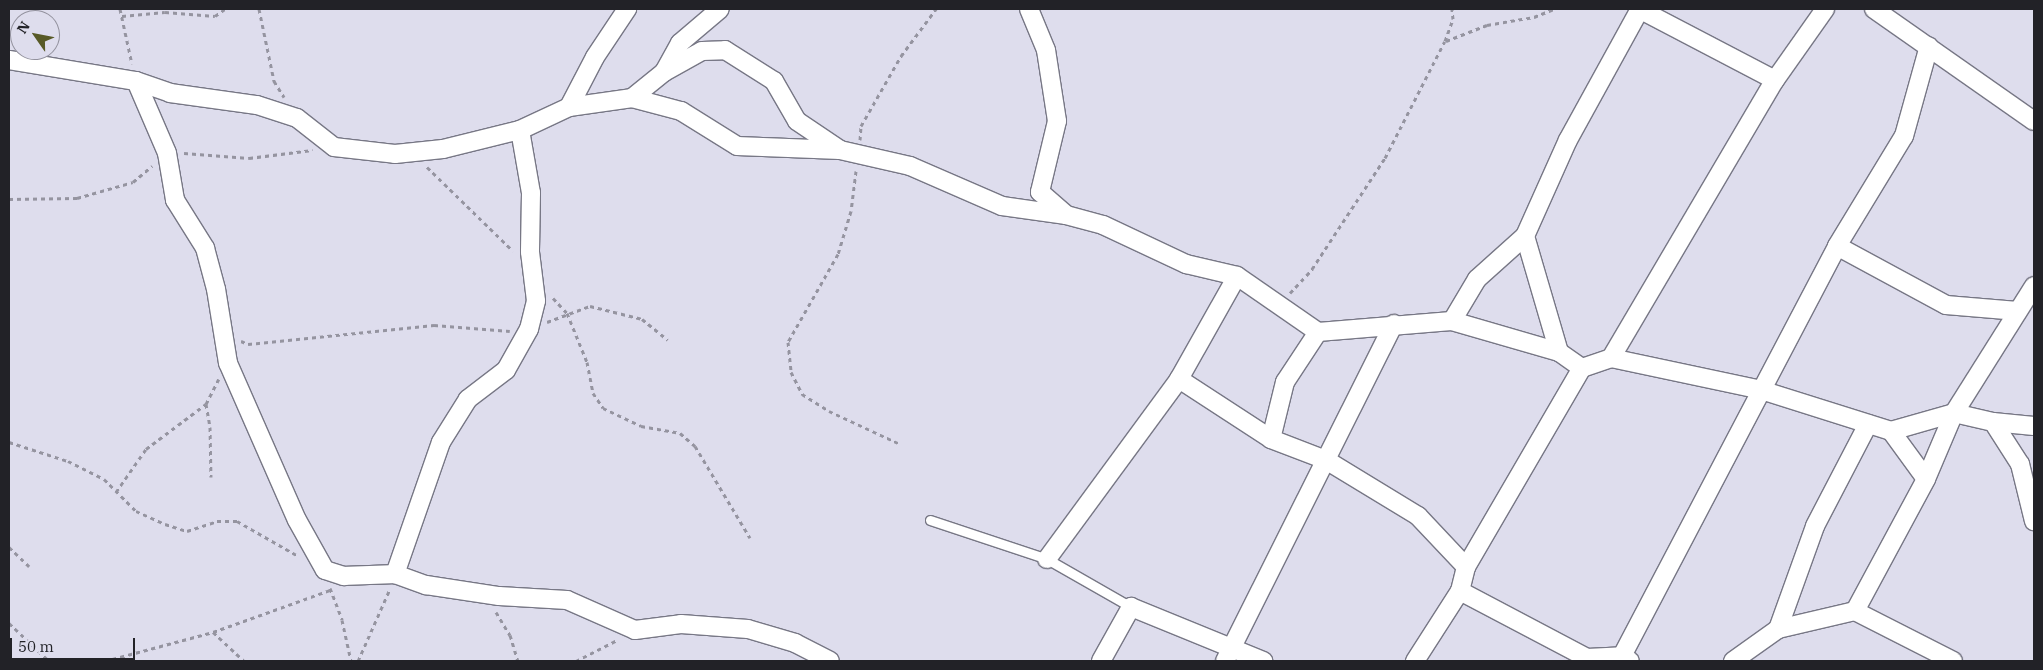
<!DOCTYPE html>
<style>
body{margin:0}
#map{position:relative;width:2043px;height:670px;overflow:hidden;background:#dedded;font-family:"IBM Plex Serif",serif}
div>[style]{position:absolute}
.path>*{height:3px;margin-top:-1.5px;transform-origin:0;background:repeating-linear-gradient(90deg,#9594a0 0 4px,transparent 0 8px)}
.roads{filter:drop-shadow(1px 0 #777785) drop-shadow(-1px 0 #777785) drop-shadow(0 1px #777785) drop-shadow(0 -1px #777785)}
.lane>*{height:9px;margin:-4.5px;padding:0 4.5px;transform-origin:4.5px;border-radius:4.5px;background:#fff}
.street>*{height:18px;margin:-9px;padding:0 9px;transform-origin:9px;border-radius:9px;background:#fff}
span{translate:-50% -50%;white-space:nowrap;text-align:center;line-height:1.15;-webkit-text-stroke:5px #dedded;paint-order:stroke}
.frame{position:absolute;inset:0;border:10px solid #222227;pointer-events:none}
.north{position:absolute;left:10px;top:10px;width:50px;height:50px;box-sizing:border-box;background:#dedded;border:1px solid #93929e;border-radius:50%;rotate:303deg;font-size:14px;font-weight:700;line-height:20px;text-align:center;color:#222227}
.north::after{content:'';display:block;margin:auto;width:18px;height:22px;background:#585a27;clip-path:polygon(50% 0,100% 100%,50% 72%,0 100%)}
.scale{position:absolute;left:10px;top:638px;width:125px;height:22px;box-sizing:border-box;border:2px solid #222227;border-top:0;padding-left:6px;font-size:15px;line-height:18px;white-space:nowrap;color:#222227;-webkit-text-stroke:4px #dedded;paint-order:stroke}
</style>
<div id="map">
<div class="path">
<div style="left:120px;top:9px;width:56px;rotate:77.7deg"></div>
<div style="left:259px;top:9px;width:74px;rotate:78.2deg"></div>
<div style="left:274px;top:81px;width:19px;rotate:58deg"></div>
<div style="left:122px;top:16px;width:43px;rotate:-5.3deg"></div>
<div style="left:165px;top:12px;width:50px;rotate:4.6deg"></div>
<div style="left:215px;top:16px;width:12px;rotate:-35deg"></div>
<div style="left:1446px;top:41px;width:44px;rotate:-21.3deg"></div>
<div style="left:1487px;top:25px;width:48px;rotate:-9.7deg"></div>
<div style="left:1534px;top:17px;width:22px;rotate:-22deg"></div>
<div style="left:860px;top:140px;width:14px;rotate:-86deg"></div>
<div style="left:861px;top:126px;width:81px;rotate:-60.3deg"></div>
<div style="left:901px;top:56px;width:59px;rotate:-53.3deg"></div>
<div style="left:184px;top:153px;width:65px;rotate:4.4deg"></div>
<div style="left:249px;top:158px;width:64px;rotate:-7.2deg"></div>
<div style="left:427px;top:167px;width:120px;rotate:44.3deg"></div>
<div style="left:856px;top:171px;width:40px;rotate:97.1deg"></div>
<div style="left:851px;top:211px;width:45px;rotate:106.8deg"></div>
<div style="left:838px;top:254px;width:101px;rotate:119.6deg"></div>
<div style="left:788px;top:342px;width:30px;rotate:84deg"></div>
<div style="left:791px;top:372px;width:25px;rotate:63deg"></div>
<div style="left:802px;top:394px;width:32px;rotate:32deg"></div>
<div style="left:829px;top:411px;width:76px;rotate:24.9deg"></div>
<div style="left:9px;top:199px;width:68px;rotate:-0.8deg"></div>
<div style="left:77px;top:198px;width:58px;rotate:-15.9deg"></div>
<div style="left:133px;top:182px;width:25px;rotate:-40deg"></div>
<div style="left:1290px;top:293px;width:33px;rotate:-47deg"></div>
<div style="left:1312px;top:269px;width:133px;rotate:-56.7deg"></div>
<div style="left:1385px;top:158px;width:131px;rotate:-62.9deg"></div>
<div style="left:1445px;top:41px;width:23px;rotate:-70deg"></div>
<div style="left:1453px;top:19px;width:10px;rotate:-96deg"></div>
<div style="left:553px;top:298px;width:21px;rotate:47deg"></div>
<div style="left:567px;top:313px;width:53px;rotate:67.8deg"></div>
<div style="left:587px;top:362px;width:32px;rotate:79deg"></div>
<div style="left:593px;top:393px;width:18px;rotate:56deg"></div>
<div style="left:603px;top:408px;width:42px;rotate:25.3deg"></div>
<div style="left:641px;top:426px;width:40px;rotate:10deg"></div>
<div style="left:680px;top:433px;width:20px;rotate:41deg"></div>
<div style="left:695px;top:446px;width:107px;rotate:59.1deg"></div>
<div style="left:547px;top:322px;width:46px;rotate:-20.4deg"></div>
<div style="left:590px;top:306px;width:54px;rotate:14deg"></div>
<div style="left:642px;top:319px;width:33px;rotate:39deg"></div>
<div style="left:241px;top:341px;width:8px;rotate:23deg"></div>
<div style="left:248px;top:344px;width:187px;rotate:-5.8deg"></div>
<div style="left:434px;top:325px;width:76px;rotate:4.5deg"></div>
<div style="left:206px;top:404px;width:23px;rotate:80deg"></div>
<div style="left:210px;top:427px;width:50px;rotate:88.9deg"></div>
<div style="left:9px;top:442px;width:62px;rotate:17.9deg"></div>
<div style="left:68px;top:461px;width:40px;rotate:26.6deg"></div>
<div style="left:104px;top:479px;width:45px;rotate:45deg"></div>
<div style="left:136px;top:511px;width:32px;rotate:24deg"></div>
<div style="left:165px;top:524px;width:23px;rotate:18deg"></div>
<div style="left:187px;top:531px;width:32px;rotate:-18deg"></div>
<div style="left:217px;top:521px;width:20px"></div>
<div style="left:237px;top:521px;width:70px;rotate:29.8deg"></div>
<div style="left:116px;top:492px;width:52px;rotate:-55.1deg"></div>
<div style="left:146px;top:449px;width:75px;rotate:-36.9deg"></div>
<div style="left:206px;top:404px;width:28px;rotate:-63deg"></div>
<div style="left:9px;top:547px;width:28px;rotate:44deg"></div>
<div style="left:330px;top:588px;width:34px;rotate:69deg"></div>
<div style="left:342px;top:620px;width:42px;rotate:77.6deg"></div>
<div style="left:496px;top:612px;width:27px;rotate:59deg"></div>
<div style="left:510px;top:635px;width:27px;rotate:73deg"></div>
<div style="left:9px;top:623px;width:55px;rotate:43.5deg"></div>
<div style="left:213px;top:632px;width:42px;rotate:43.1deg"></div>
<div style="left:105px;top:661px;width:112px;rotate:-15deg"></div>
<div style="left:213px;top:632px;width:124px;rotate:-19.7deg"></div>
<div style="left:358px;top:661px;width:77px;rotate:-66.1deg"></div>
<div style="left:576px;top:661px;width:46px;rotate:-27.1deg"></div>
</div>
<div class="roads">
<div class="lane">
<div style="left:930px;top:520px;width:123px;rotate:18.4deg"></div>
<div style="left:1047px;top:559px;width:97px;rotate:29.7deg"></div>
</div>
<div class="street">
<div style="left:1029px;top:9px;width:44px;rotate:67.5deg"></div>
<div style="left:1046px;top:50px;width:72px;rotate:81.2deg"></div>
<div style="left:1057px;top:121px;width:73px;rotate:103.5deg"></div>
<div style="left:1040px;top:192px;width:35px;rotate:41deg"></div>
<div style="left:1066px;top:215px;width:38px;rotate:15deg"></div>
<div style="left:1103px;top:225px;width:92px;rotate:25.2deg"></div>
<div style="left:1186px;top:264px;width:52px;rotate:13.2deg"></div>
<div style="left:1237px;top:276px;width:98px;rotate:34.7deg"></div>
<div style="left:1639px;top:9px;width:153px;rotate:27.6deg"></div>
<div style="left:1874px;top:9px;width:195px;rotate:35deg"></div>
<div style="left:9px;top:60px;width:129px;rotate:9.4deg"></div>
<div style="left:136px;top:81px;width:36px;rotate:19deg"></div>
<div style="left:170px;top:93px;width:88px;rotate:7.9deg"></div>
<div style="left:257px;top:105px;width:42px;rotate:18deg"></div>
<div style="left:297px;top:118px;width:47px;rotate:38.1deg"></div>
<div style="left:334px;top:147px;width:61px;rotate:6.5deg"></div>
<div style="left:395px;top:154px;width:48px;rotate:-5.9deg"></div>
<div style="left:443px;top:149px;width:79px;rotate:-13.9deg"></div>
<div style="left:520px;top:130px;width:54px;rotate:-25.1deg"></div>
<div style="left:569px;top:107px;width:64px;rotate:-8.1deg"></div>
<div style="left:632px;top:98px;width:41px;rotate:-39.1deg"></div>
<div style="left:664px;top:72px;width:33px;rotate:-61deg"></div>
<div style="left:680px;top:43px;width:52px;rotate:-40.4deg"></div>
<div style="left:664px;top:72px;width:43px;rotate:-28.9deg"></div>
<div style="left:702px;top:51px;width:23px;rotate:-2deg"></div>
<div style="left:725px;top:50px;width:58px;rotate:32.3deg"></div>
<div style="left:774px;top:81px;width:46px;rotate:60.1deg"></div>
<div style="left:797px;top:121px;width:52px;rotate:34deg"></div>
<div style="left:136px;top:81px;width:78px;rotate:66.7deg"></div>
<div style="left:167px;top:153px;width:48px;rotate:80.3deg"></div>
<div style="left:175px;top:200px;width:57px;rotate:58deg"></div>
<div style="left:205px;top:248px;width:42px;rotate:75deg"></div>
<div style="left:216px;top:289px;width:75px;rotate:80.8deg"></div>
<div style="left:228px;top:363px;width:171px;rotate:66.3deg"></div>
<div style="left:297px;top:520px;width:57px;rotate:60.8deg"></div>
<div style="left:325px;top:570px;width:20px;rotate:18deg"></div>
<div style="left:344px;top:576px;width:51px;rotate:-2.2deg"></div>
<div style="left:632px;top:98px;width:51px;rotate:14.9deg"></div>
<div style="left:681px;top:111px;width:66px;rotate:32deg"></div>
<div style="left:737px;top:146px;width:103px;rotate:2.2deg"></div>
<div style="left:840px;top:150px;width:72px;rotate:12.9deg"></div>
<div style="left:910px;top:166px;width:100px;rotate:23.5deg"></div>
<div style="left:1002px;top:206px;width:65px;rotate:8deg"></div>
<div style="left:569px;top:107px;width:56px;rotate:-62.5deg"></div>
<div style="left:595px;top:57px;width:58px;rotate:-56.3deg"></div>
<div style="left:520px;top:130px;width:64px;rotate:80.1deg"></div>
<div style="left:531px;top:193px;width:59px;rotate:91deg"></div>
<div style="left:530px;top:252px;width:49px;rotate:83deg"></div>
<div style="left:536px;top:301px;width:29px;rotate:104deg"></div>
<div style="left:529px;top:329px;width:47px;rotate:119.3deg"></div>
<div style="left:506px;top:370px;width:48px;rotate:142.7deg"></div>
<div style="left:468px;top:399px;width:51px;rotate:122.1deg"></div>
<div style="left:441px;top:442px;width:140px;rotate:109.2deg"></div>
<div style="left:395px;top:574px;width:33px;rotate:20deg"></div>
<div style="left:426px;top:585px;width:74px;rotate:8.6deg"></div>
<div style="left:499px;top:596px;width:68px;rotate:3.4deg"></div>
<div style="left:567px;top:600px;width:74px;rotate:23.8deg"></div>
<div style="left:635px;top:630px;width:46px;rotate:-7.4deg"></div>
<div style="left:681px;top:624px;width:67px;rotate:4.3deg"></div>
<div style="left:748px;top:629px;width:49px;rotate:16.6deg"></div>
<div style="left:795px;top:643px;width:39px;rotate:27deg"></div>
<div style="left:1525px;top:236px;width:121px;rotate:73.7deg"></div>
<div style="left:1837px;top:246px;width:124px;rotate:28.4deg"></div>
<div style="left:1946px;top:305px;width:72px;rotate:4.8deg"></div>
<div style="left:1452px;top:321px;width:49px;rotate:-59.2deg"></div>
<div style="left:1477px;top:279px;width:64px;rotate:-41.9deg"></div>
<div style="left:1525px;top:236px;width:105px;rotate:-65.9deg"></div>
<div style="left:1568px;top:140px;width:149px;rotate:-61.2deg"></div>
<div style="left:1611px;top:358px;width:323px;rotate:-59.5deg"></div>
<div style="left:1775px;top:80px;width:87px;rotate:-54.8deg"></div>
<div style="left:1179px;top:379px;width:110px;rotate:33.1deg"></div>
<div style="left:1271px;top:439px;width:59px;rotate:20.9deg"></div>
<div style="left:1326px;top:460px;width:108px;rotate:31.3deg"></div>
<div style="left:1418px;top:516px;width:70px;rotate:46.7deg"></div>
<div style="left:1993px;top:422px;width:50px;rotate:57.3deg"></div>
<div style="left:2020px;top:464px;width:59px;rotate:76.2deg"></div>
<div style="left:1891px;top:431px;width:59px;rotate:53.9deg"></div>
<div style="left:1271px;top:439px;width:59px;rotate:-76.2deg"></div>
<div style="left:1285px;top:382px;width:60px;rotate:-56.6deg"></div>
<div style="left:1318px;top:332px;width:134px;rotate:-4.7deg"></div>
<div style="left:1452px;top:321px;width:111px;rotate:16.2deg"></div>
<div style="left:1559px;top:352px;width:28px;rotate:35deg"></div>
<div style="left:1047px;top:559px;width:223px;rotate:-53.7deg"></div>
<div style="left:1179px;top:379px;width:118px;rotate:-60.6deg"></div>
<div style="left:1460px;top:591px;width:25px;rotate:-76deg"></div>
<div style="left:1466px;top:567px;width:230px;rotate:-59.8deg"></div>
<div style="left:1582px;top:368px;width:31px;rotate:-19deg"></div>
<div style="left:1611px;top:358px;width:153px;rotate:12deg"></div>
<div style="left:1761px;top:390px;width:136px;rotate:17.5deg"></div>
<div style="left:1891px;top:431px;width:66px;rotate:-15.9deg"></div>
<div style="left:1954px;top:413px;width:40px;rotate:13deg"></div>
<div style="left:1993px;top:422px;width:41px;rotate:5.6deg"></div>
<div style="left:1855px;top:611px;width:110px;rotate:27deg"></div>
<div style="left:1778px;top:629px;width:109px;rotate:-70.2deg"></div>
<div style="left:1815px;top:526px;width:115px;rotate:-62.5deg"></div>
<div style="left:1622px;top:656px;width:463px;rotate:-62.3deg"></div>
<div style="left:1837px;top:246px;width:129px;rotate:-58.7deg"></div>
<div style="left:1904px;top:136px;width:93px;rotate:-74.5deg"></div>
<div style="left:1101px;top:661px;width:62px;rotate:-60.9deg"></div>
<div style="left:1131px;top:607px;width:143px;rotate:22.2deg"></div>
<div style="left:1225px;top:661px;width:377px;rotate:-63.4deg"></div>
<div style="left:1415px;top:661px;width:83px;rotate:-57.3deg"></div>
<div style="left:1460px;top:591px;width:144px;rotate:27.8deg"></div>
<div style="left:1587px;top:658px;width:35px;rotate:-3deg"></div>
<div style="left:1622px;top:656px;width:9px;rotate:32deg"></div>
<div style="left:1733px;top:661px;width:55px;rotate:-35.4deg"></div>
<div style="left:1778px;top:629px;width:79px;rotate:-13.2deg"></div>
<div style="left:1855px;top:611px;width:150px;rotate:-61.7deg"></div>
<div style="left:1926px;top:479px;width:72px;rotate:-67deg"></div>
<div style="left:1954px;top:413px;width:150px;rotate:-57.8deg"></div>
</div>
</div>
<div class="frame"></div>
<div class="north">N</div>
<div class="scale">50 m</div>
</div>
